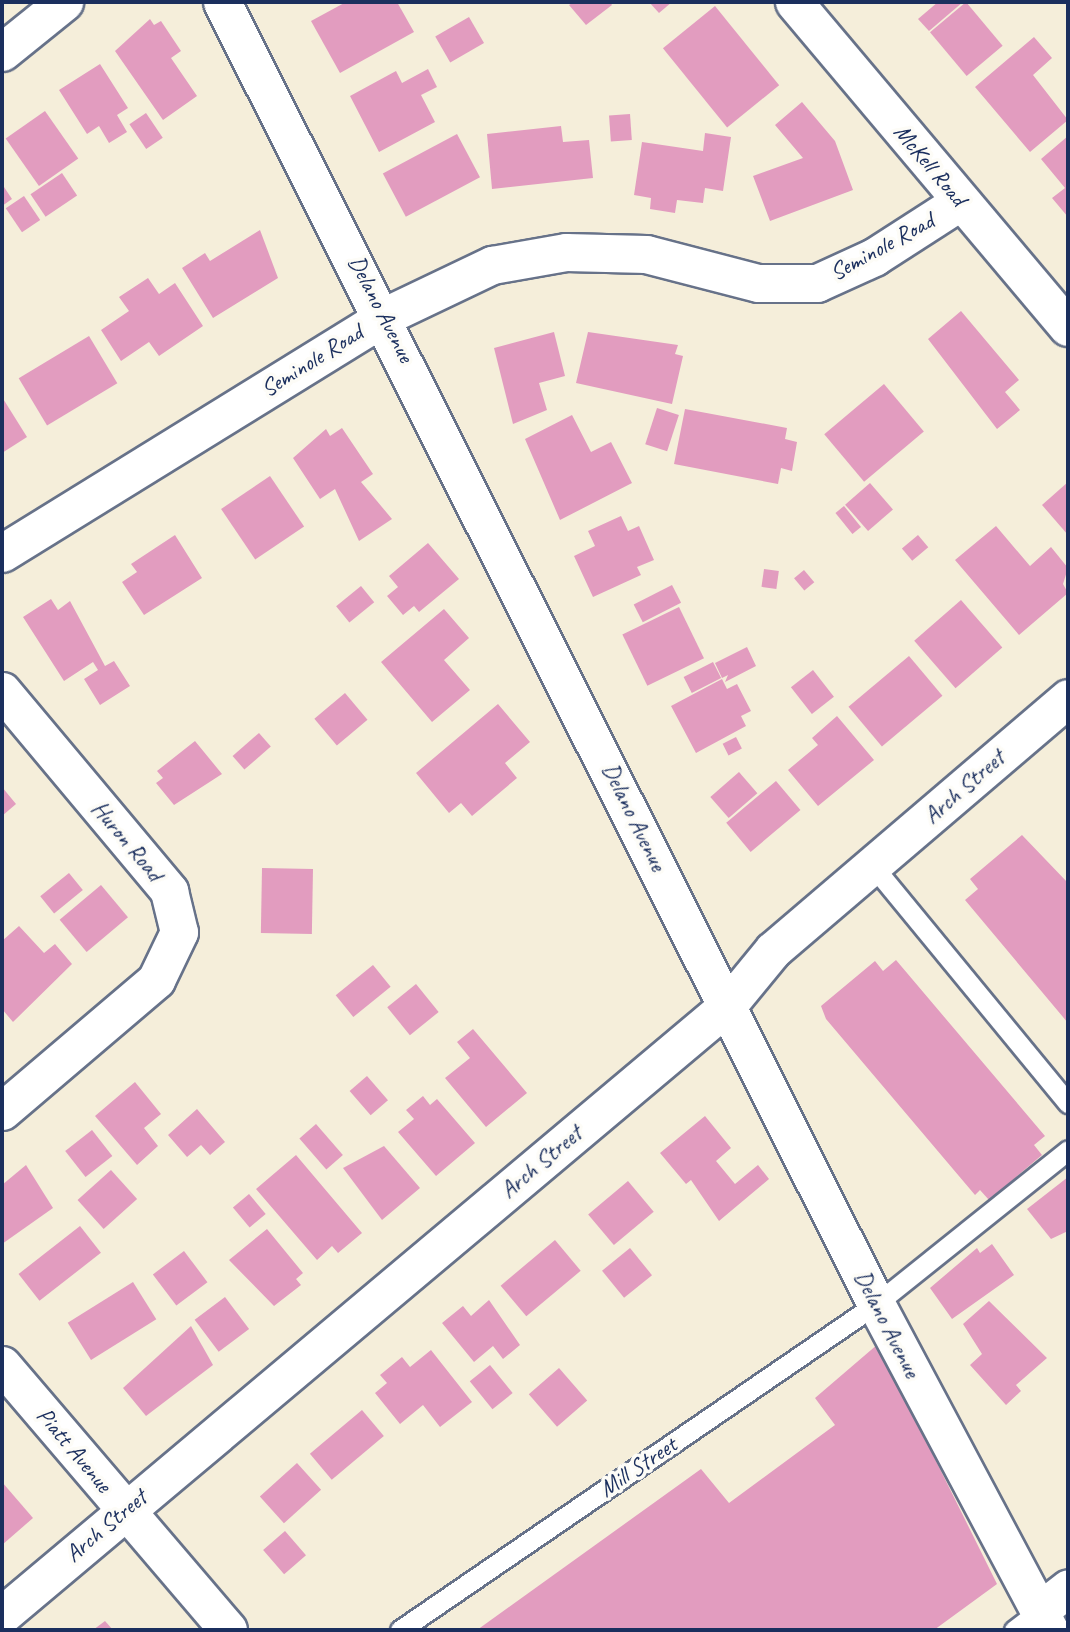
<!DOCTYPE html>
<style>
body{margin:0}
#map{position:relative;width:1070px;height:1632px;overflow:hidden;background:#f5eeda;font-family:Caveat,sans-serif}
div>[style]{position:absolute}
.building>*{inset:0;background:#e29cbf;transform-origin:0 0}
.roads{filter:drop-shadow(2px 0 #677289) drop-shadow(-2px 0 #677289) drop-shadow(0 2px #677289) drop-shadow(0 -2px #677289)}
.service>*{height:19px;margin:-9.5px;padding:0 9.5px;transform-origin:9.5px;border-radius:9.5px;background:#fff}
.minor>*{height:37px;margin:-18.5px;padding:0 18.5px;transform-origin:18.5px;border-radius:18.5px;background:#fff}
span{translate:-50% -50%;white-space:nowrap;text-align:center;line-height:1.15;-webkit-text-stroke:7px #fdfcf7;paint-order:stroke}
.street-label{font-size:24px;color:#1b2f5e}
.frame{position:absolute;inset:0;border:4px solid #1b2f5e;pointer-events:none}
</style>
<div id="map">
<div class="building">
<div style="clip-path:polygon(346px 2px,397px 2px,414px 32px,340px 73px,311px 21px)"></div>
<div style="clip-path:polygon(574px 2px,610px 2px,612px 5px,586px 25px,569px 5px)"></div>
<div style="clip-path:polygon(649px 2px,672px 2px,659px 13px)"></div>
<div style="clip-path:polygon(938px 2px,963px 2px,929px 31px,918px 19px)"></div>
<div style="left:966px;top:2px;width:57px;height:47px;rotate:50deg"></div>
<div style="left:715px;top:6px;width:102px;height:67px;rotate:51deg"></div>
<div style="left:469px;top:17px;width:30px;height:39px;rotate:60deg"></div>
<div style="clip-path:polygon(150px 19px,154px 25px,161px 21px,181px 51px,171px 58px,197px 96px,163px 120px,115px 51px)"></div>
<div style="clip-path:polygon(1034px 37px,1052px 58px,1033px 75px,1068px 120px,1030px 152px,975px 87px)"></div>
<div style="clip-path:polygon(100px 64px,128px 108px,117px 115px,127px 132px,109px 143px,99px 126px,87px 134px,59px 90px)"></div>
<div style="clip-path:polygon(428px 69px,437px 87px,421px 95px,435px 122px,379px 152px,350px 96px,396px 71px,402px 83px)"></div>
<div style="clip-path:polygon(802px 102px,835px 141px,853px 190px,770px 221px,753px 176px,803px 158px,775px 125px)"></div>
<div style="left:45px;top:111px;width:58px;height:48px;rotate:55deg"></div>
<div style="left:146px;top:113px;width:30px;height:20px;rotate:56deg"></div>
<div style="left:630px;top:114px;width:26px;height:21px;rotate:86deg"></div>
<div style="clip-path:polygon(561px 126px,563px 142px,589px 140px,593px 178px,492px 189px,487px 134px)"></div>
<div style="clip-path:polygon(705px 133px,731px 137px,723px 191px,705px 188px,703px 203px,677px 200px,675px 213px,650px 209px,651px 198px,634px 195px,642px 142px,703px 151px)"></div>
<div style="left:457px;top:134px;width:49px;height:84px;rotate:62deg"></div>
<div style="clip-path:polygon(1068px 136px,1068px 217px,1052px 198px,1065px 188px,1041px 159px)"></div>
<div style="left:62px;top:173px;width:27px;height:38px;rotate:56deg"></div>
<div style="clip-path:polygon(2px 184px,12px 199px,2px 206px)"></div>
<div style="left:24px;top:196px;width:29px;height:22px;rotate:56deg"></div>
<div style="clip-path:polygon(260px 230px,278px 278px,213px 318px,182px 268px,205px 253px,210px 261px)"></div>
<div style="clip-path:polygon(148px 278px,159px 294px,175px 283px,203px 326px,159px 356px,149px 342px,121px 361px,101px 330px,129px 311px,119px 297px)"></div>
<div style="clip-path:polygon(961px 311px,1019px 380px,1005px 392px,1020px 410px,997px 429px,928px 339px)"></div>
<div style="clip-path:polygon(554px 332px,565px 376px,539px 383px,547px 410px,513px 424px,494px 348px)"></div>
<div style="clip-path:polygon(588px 332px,678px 345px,675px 354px,683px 356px,672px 404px,576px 383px)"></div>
<div style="left:89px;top:336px;width:55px;height:82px;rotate:59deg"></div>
<div style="left:884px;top:384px;width:62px;height:78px;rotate:50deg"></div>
<div style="clip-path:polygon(2px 397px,27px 437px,2px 453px)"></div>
<div style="left:657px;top:408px;width:23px;height:38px;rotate:18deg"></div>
<div style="clip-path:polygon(685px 409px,787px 428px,785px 439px,797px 442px,792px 471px,781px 468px,778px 484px,674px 464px)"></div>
<div style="clip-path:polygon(572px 415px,591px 452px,611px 442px,632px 483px,560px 520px,525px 439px)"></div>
<div style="clip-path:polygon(342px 428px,373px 474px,361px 482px,392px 519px,359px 541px,335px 489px,320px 499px,293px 458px,326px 429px,330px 436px)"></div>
<div style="left:270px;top:476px;width:61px;height:59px;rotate:56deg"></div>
<div style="clip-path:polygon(1068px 482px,1068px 535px,1042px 505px)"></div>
<div style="left:870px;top:483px;width:35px;height:33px;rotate:49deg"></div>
<div style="left:844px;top:506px;width:27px;height:11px;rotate:51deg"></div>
<div style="clip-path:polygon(621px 516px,628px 531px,639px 526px,654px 560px,637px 567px,641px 575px,593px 597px,574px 556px,595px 546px,588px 531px)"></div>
<div style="clip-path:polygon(996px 526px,1030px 566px,1051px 547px,1068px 568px,1063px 584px,1068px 593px,1019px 635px,955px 560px)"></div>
<div style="clip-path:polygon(175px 535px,202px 578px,144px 615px,122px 582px,137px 572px,131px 564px)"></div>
<div style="left:918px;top:535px;width:16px;height:21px;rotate:50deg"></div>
<div style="clip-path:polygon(428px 543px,459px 579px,419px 612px,414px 606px,403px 615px,387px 596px,398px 587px,389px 576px)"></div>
<div style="left:764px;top:569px;width:15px;height:18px;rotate:8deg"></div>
<div style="left:804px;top:570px;width:16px;height:13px;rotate:50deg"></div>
<div style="left:672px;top:585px;width:20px;height:43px;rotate:63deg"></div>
<div style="left:361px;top:586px;width:21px;height:32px;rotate:51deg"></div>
<div style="clip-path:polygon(51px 599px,58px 610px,70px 601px,105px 666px,114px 661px,130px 686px,100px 705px,84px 679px,98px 670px,93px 662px,64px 681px,23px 617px)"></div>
<div style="left:961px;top:600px;width:63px;height:62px;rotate:49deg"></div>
<div style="left:679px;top:607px;width:57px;height:63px;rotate:64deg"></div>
<div style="clip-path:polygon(444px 609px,469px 638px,444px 660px,470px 690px,432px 722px,381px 662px)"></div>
<div style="clip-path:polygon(747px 647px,756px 666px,725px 682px,728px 675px,722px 678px,715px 663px)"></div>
<div style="left:909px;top:656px;width:52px;height:79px;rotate:50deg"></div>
<div style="left:713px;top:662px;width:18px;height:33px;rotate:63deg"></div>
<div style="left:813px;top:670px;width:34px;height:28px;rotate:52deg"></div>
<div style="clip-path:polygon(722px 679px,727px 689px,737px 684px,751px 711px,741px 716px,746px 726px,696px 753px,671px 706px)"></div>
<div style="left:345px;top:693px;width:35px;height:40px;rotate:50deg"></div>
<div style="clip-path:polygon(498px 704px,530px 742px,505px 763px,517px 778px,472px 816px,461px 803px,449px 813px,416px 773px)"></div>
<div style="clip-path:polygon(837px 716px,874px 760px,818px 806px,788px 770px,818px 745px,812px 738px)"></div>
<div style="left:259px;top:733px;width:18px;height:35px;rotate:49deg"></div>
<div style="left:736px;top:737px;width:13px;height:15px;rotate:63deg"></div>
<div style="clip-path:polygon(195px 741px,222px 774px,174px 805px,156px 783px,163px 778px,157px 771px)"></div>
<div style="left:739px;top:772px;width:28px;height:38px;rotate:49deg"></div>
<div style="left:776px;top:781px;width:38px;height:65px;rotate:50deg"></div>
<div style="clip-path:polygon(2px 787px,16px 804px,2px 816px)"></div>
<div style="clip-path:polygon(1022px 835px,1068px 883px,1068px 1023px,965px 900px,978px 889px,970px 879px)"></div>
<div style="left:262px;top:868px;width:51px;height:65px;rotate:1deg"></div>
<div style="left:69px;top:873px;width:22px;height:37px;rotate:51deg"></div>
<div style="left:101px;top:885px;width:42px;height:54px;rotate:50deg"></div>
<div style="clip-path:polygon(19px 926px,44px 953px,55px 944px,72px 964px,13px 1022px,2px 1009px,2px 941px)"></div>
<div style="clip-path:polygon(896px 960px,1045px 1136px,1034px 1145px,1042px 1155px,989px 1200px,980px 1190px,975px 1195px,826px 1019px,821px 1006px,875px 961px,883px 971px)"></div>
<div style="left:373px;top:965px;width:28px;height:48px;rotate:51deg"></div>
<div style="left:416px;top:984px;width:36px;height:37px;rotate:51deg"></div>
<div style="clip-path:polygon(473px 1029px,527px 1093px,486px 1127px,445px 1078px,470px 1058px,457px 1042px)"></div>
<div style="left:367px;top:1076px;width:32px;height:23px;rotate:49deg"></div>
<div style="clip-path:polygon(135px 1082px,161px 1114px,144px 1128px,158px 1146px,137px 1165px,95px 1116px)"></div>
<div style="clip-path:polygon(423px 1096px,430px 1105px,437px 1099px,475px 1143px,436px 1176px,398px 1132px,414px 1119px,406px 1110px)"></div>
<div style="clip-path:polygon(197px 1109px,225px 1142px,210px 1155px,201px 1145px,187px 1157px,168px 1135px)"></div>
<div style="clip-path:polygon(705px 1116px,731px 1148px,716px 1161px,735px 1184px,758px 1165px,769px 1179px,719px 1221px,691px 1180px,686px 1184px,660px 1153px)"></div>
<div style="left:316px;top:1124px;width:41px;height:22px;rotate:49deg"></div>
<div style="left:92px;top:1130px;width:33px;height:34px;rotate:52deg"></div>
<div style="clip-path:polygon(384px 1146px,420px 1188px,382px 1220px,343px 1168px)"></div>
<div style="clip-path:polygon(296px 1155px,362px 1233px,338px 1253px,332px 1246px,317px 1260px,256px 1189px)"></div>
<div style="clip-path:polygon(26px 1165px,53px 1208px,2px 1244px,2px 1185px)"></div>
<div style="left:111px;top:1170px;width:39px;height:45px;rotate:48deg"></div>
<div style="clip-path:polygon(1068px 1177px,1068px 1231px,1051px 1239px,1027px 1209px)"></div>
<div style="left:628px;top:1181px;width:40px;height:52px;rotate:50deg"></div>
<div style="left:249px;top:1194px;width:26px;height:21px;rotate:50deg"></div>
<div style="left:80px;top:1226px;width:34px;height:78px;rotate:52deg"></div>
<div style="clip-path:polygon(267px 1229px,303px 1273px,296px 1279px,301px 1285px,274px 1306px,229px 1260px)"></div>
<div style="left:555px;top:1240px;width:40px;height:71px;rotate:50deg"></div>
<div style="clip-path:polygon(992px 1244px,1014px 1275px,952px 1319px,930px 1288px,977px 1248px,980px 1253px)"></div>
<div style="left:630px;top:1248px;width:35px;height:36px;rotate:51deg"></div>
<div style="left:184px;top:1251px;width:39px;height:39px;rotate:53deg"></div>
<div style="left:133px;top:1282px;width:44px;height:77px;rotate:58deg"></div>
<div style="left:225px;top:1297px;width:40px;height:38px;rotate:53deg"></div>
<div style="clip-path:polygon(489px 1300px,520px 1345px,503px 1359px,493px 1346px,474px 1362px,442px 1323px,463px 1306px,471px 1316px)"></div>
<div style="clip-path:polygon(989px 1301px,1047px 1358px,1016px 1385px,1021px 1391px,1006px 1405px,970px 1365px,982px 1354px,963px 1324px)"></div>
<div style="clip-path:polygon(191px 1326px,213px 1365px,146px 1416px,123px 1388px)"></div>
<div style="clip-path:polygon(878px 1344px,997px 1584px,934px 1630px,477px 1630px,701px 1469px,729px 1503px,835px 1425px,815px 1398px)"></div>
<div style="clip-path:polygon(431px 1350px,472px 1402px,440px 1427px,423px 1405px,400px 1424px,375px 1393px,387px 1383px,380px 1375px,402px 1357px,410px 1367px)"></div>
<div style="left:490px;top:1365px;width:36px;height:26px;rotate:51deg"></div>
<div style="left:559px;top:1368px;width:43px;height:40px;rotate:49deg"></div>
<div style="left:362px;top:1410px;width:34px;height:68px;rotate:50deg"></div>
<div style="left:297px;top:1463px;width:36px;height:50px;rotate:48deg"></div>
<div style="clip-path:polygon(2px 1482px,33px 1518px,2px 1545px)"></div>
<div style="left:285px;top:1531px;width:32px;height:29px;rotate:49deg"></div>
<div style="clip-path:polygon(105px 1621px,113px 1630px,93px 1630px)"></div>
</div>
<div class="roads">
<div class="service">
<div style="left:873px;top:866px;width:307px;rotate:50.6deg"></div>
<div style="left:400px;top:1630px;width:577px;rotate:-34.41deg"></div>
<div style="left:876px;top:1304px;width:246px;rotate:-38.7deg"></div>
<div style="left:1014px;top:1630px;width:31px;rotate:-37deg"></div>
</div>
<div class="minor">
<div style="left:222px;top:2px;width:1457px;rotate:63.33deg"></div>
<div style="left:876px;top:1304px;width:369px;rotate:62deg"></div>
<div style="left:794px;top:2px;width:425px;rotate:49.9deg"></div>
<div style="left:2px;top:52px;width:80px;rotate:-38.9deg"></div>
<div style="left:2px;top:553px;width:450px;rotate:-31.7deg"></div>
<div style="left:385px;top:316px;width:119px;rotate:-25.5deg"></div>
<div style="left:492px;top:265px;width:75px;rotate:-10deg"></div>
<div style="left:566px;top:252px;width:80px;rotate:1.4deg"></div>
<div style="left:646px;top:254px;width:116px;rotate:14.5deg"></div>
<div style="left:758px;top:283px;width:59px"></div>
<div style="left:817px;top:283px;width:63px;rotate:-24.5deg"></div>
<div style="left:874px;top:257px;width:103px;rotate:-32.8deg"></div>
<div style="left:2px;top:691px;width:261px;rotate:50.1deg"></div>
<div style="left:169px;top:891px;width:42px;rotate:76.3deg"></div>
<div style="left:179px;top:932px;width:53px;rotate:115.6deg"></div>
<div style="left:156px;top:980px;width:202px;rotate:139.6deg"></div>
<div style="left:2px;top:1365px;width:348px;rotate:49.5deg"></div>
<div style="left:1039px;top:1611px;width:37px;rotate:-38deg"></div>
<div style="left:2px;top:1615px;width:947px;rotate:-40.03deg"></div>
<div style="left:727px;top:1006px;width:72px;rotate:-50.6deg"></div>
<div style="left:773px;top:950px;width:388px;rotate:-40.5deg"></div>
</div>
</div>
<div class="street-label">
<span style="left:930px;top:165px;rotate:50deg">McKell Road</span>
<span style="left:882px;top:247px;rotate:-29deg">Seminole Road</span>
<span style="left:381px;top:309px;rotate:63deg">Delano Avenue</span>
<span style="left:312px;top:361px;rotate:-32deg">Seminole Road</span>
<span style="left:964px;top:787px;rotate:-41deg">Arch Street</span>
<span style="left:634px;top:817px;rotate:64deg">Delano Avenue</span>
<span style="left:127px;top:841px;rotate:50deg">Huron Road</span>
<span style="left:541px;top:1162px;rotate:-40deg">Arch Street</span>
<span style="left:887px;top:1324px;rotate:63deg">Delano Avenue</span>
<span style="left:74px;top:1450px;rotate:50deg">Piatt Avenue</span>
<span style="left:638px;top:1467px;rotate:-34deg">Mill Street</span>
<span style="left:106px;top:1526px;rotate:-40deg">Arch Street</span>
</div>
<div class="frame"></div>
</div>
